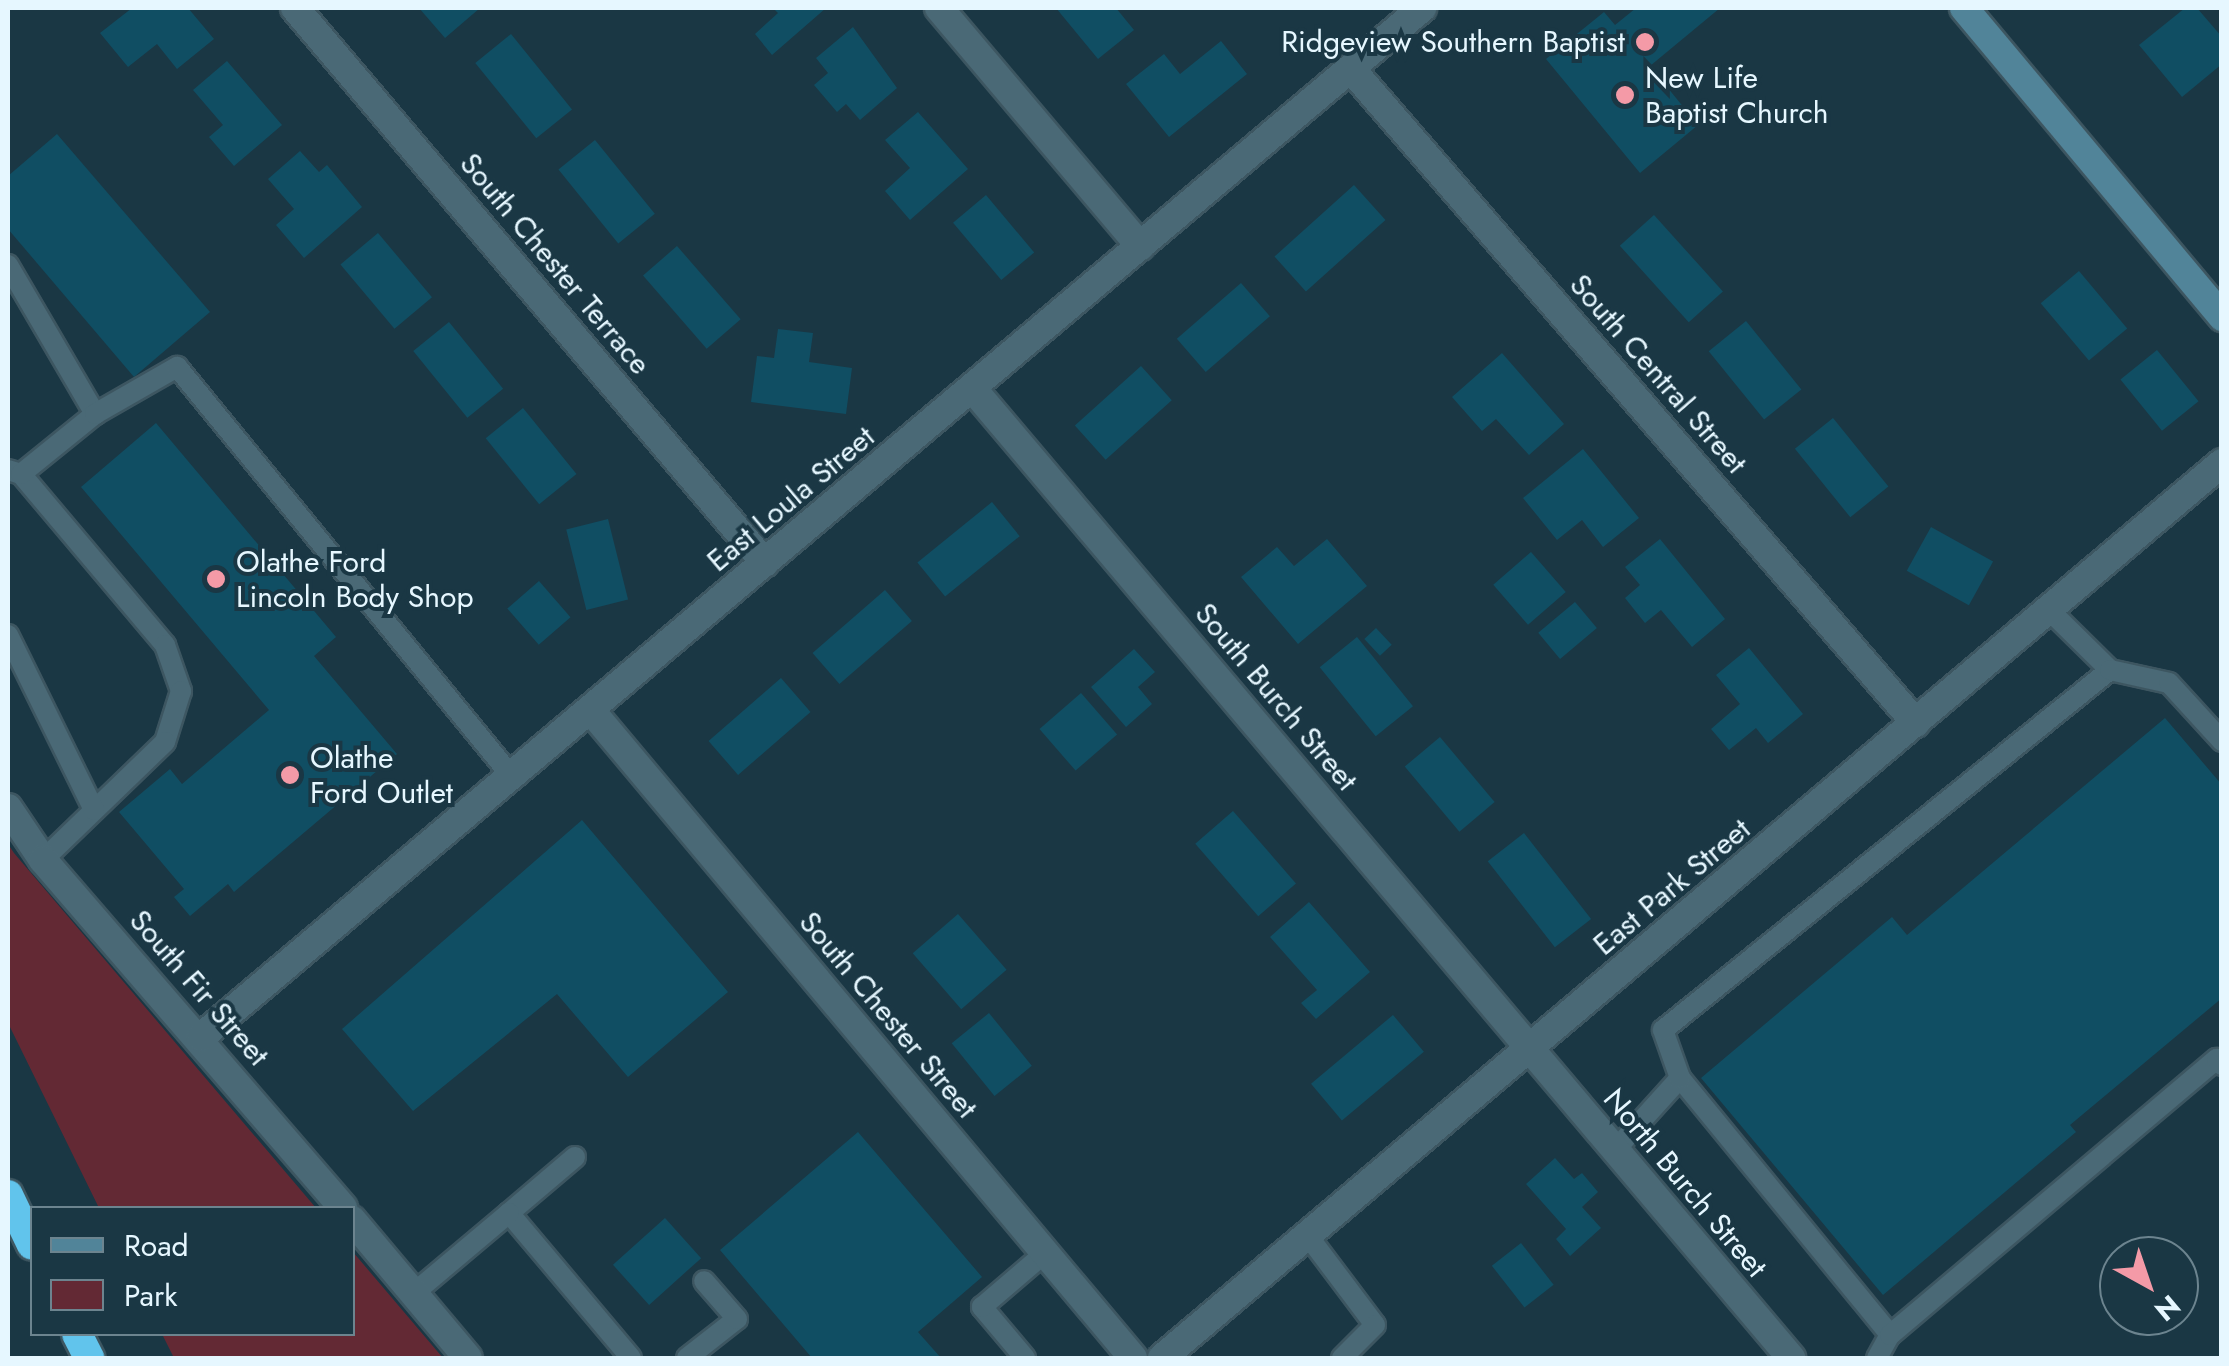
<!DOCTYPE html>
<style>
body{margin:0}
#map{position:relative;width:2229px;height:1366px;overflow:hidden;background:#1a3744;font-family:Jost,sans-serif}
div>[style]{position:absolute}
.green>*{inset:0;background:#632934}
.building>*{inset:0;background:#104e63;transform-origin:0 0}
.roads{filter:drop-shadow(2px 0 #3d5661) drop-shadow(-2px 0 #3d5661) drop-shadow(0 2px #3d5661) drop-shadow(0 -2px #3d5661)}
.service>*{height:20px;margin:-10px;padding:0 10px;transform-origin:10px;border-radius:10px;background:#4a6976}
.minor>*{height:28px;margin:-14px;padding:0 14px;transform-origin:14px;border-radius:14px;background:#4a6976}
.secondary>*{height:28px;margin:-14px;padding:0 14px;transform-origin:14px;border-radius:14px;background:#518499}
.motorway>*{height:30px;margin:-15px;padding:0 15px;transform-origin:15px;border-radius:15px;background:#61c4ec}
.dots>*{width:28px;height:28px;translate:-50% -50%;box-sizing:border-box;border:5px solid #1a3744;border-radius:50%}
span{translate:-50% -50%;white-space:nowrap;text-align:center;line-height:1.15;-webkit-text-stroke:8px #1a3744;paint-order:stroke}
.poi-label{font-size:30px;color:#e6f7ff}
.right{translate:-100% -50%;text-align:right}
.left{translate:0 -50%;text-align:left}
.street-label{font-size:30px;color:#e6f7ff}
.frame{position:absolute;inset:0;border:10px solid #e6f7ff;pointer-events:none}
.legend{position:absolute;left:30px;top:1206px;width:325px;height:130px;box-sizing:border-box;background:#1a3744;border:2px solid #6c848f;margin:0;padding:12px 18px;list-style:none;font-size:30px;color:#e6f7ff}
.legend li{display:flex;align-items:center;gap:20px;height:50px}
.legend b{width:50px;border:2px solid #6c848f}
.north{position:absolute;left:2099px;top:1236px;width:100px;height:100px;box-sizing:border-box;background:#1a3744;border:2px solid #6c848f;border-radius:50%;rotate:140deg;font-size:28px;font-weight:700;line-height:40px;text-align:center;color:#e6f7ff}
.north::after{content:'';display:block;margin:auto;width:35px;height:45px;background:#f49aa7;clip-path:polygon(50% 0,100% 100%,50% 72%,0 100%)}
</style>
<div id="map">
<div class="green">
<div style="clip-path:polygon(8px 844px,14px 853px,316px 1208px,99px 1208px,8px 1023px)"></div>
<div style="clip-path:polygon(353px 1252px,443px 1358px,174px 1358px,162px 1334px,352px 1334px)"></div>
</div>
<div class="building">
<div style="clip-path:polygon(132px 8px,188px 8px,214px 39px,177px 69px,157px 44px,128px 67px,100px 33px)"></div>
<div style="clip-path:polygon(419px 8px,480px 8px,445px 38px)"></div>
<div style="clip-path:polygon(773px 8px,826px 8px,772px 55px,755px 34px,778px 13px)"></div>
<div style="clip-path:polygon(1056px 8px,1116px 8px,1134px 30px,1098px 59px)"></div>
<div style="clip-path:polygon(1636px 8px,1720px 8px,1650px 66px,1698px 125px,1640px 173px,1546px 59px,1604px 12px,1615px 25px)"></div>
<div style="clip-path:polygon(2185px 8px,2197px 8px,2222px 37px,2222px 64px,2182px 97px,2139px 45px)"></div>
<div style="clip-path:polygon(853px 27px,897px 88px,860px 120px,846px 104px,837px 112px,814px 85px,828px 73px,816px 58px)"></div>
<div style="left:511px;top:34px;width:97px;height:46px;rotate:51deg"></div>
<div style="clip-path:polygon(1221px 41px,1247px 74px,1169px 137px,1126px 84px,1164px 54px,1180px 74px)"></div>
<div style="clip-path:polygon(227px 61px,282px 125px,234px 166px,209px 137px,223px 125px,193px 90px)"></div>
<div style="clip-path:polygon(918px 112px,968px 169px,910px 220px,885px 191px,910px 168px,885px 140px)"></div>
<div style="clip-path:polygon(57px 134px,210px 312px,134px 377px,8px 229px,8px 176px)"></div>
<div style="left:595px;top:140px;width:95px;height:47px;rotate:51deg"></div>
<div style="clip-path:polygon(300px 151px,319px 172px,327px 165px,362px 207px,304px 258px,276px 225px,294px 209px,268px 179px)"></div>
<div style="left:1354px;top:185px;width:47px;height:107px;rotate:48deg"></div>
<div style="left:986px;top:195px;width:75px;height:43px;rotate:50deg"></div>
<div style="left:1654px;top:215px;width:103px;height:46px;rotate:48deg"></div>
<div style="left:378px;top:233px;width:84px;height:49px;rotate:50deg"></div>
<div style="left:677px;top:246px;width:97px;height:45px;rotate:49deg"></div>
<div style="left:2079px;top:271px;width:75px;height:50px;rotate:50deg"></div>
<div style="left:1241px;top:283px;width:44px;height:85px;rotate:49deg"></div>
<div style="left:1746px;top:321px;width:88px;height:48px;rotate:51deg"></div>
<div style="left:449px;top:322px;width:86px;height:46px;rotate:51deg"></div>
<div style="clip-path:polygon(778px 329px,813px 333px,809px 362px,852px 368px,846px 414px,751px 402px,757px 356px,774px 358px)"></div>
<div style="left:2157px;top:350px;width:66px;height:47px;rotate:51deg"></div>
<div style="clip-path:polygon(1502px 353px,1564px 424px,1529px 455px,1496px 419px,1482px 431px,1452px 397px)"></div>
<div style="left:1141px;top:366px;width:46px;height:89px;rotate:48deg"></div>
<div style="left:523px;top:408px;width:85px;height:48px;rotate:51deg"></div>
<div style="left:1833px;top:418px;width:88px;height:49px;rotate:51deg"></div>
<div style="clip-path:polygon(156px 423px,336px 637px,314px 656px,397px 754px,234px 892px,228px 884px,190px 916px,174px 897px,184px 889px,119px 812px,170px 769px,182px 784px,269px 710px,81px 487px)"></div>
<div style="clip-path:polygon(1583px 449px,1639px 518px,1603px 547px,1582px 520px,1557px 540px,1523px 498px)"></div>
<div style="left:992px;top:502px;width:44px;height:96px;rotate:51deg"></div>
<div style="left:608px;top:519px;width:83px;height:43px;rotate:76deg"></div>
<div style="left:1931px;top:527px;width:71px;height:50px;rotate:29deg"></div>
<div style="clip-path:polygon(1327px 539px,1367px 586px,1298px 644px,1241px 577px,1277px 547px,1294px 566px)"></div>
<div style="clip-path:polygon(1660px 539px,1725px 619px,1692px 647px,1661px 610px,1645px 623px,1625px 598px,1640px 585px,1625px 567px)"></div>
<div style="left:1531px;top:552px;width:53px;height:50px;rotate:49deg"></div>
<div style="left:539px;top:581px;width:48px;height:42px;rotate:49deg"></div>
<div style="left:885px;top:590px;width:41px;height:96px;rotate:49deg"></div>
<div style="left:1575px;top:602px;width:34px;height:48px;rotate:50deg"></div>
<div style="left:1376px;top:628px;width:23px;height:16px;rotate:47deg"></div>
<div style="left:1357px;top:637px;width:89px;height:48px;rotate:51deg"></div>
<div style="clip-path:polygon(1749px 648px,1803px 714px,1768px 743px,1756px 728px,1729px 750px,1711px 729px,1740px 704px,1716px 675px)"></div>
<div style="clip-path:polygon(1134px 649px,1155px 672px,1138px 687px,1152px 704px,1126px 727px,1091px 687px)"></div>
<div style="left:781px;top:678px;width:45px;height:96px;rotate:49deg"></div>
<div style="left:1081px;top:693px;width:55px;height:55px;rotate:49deg"></div>
<div style="clip-path:polygon(2165px 718px,2222px 785px,2222px 998px,2070px 1125px,2076px 1132px,1883px 1295px,1701px 1078px,1892px 917px,1907px 935px)"></div>
<div style="left:1440px;top:737px;width:85px;height:46px;rotate:50deg"></div>
<div style="left:1233px;top:811px;width:96px;height:50px;rotate:49deg"></div>
<div style="clip-path:polygon(582px 820px,728px 992px,628px 1077px,557px 994px,413px 1111px,342px 1029px)"></div>
<div style="left:1524px;top:833px;width:109px;height:46px;rotate:52deg"></div>
<div style="clip-path:polygon(1309px 902px,1370px 972px,1316px 1019px,1301px 1003px,1317px 990px,1270px 937px)"></div>
<div style="left:958px;top:914px;width:74px;height:60px;rotate:49deg"></div>
<div style="left:989px;top:1013px;width:68px;height:48px;rotate:51deg"></div>
<div style="left:1393px;top:1015px;width:48px;height:107px;rotate:50deg"></div>
<div style="clip-path:polygon(858px 1132px,982px 1277px,918px 1332px,941px 1358px,812px 1358px,720px 1250px)"></div>
<div style="clip-path:polygon(1555px 1158px,1574px 1179px,1582px 1173px,1598px 1192px,1582px 1207px,1601px 1228px,1570px 1256px,1556px 1239px,1566px 1229px,1526px 1184px)"></div>
<div style="left:665px;top:1218px;width:54px;height:70px;rotate:48deg"></div>
<div style="left:1521px;top:1243px;width:53px;height:37px;rotate:52deg"></div>
</div>
<div class="roads">
<div class="service">
<div style="left:8px;top:265px;width:173px;rotate:59.7deg"></div>
<div style="left:8px;top:470px;width:14px;rotate:17deg"></div>
<div style="left:21px;top:474px;width:224px;rotate:49.9deg"></div>
<div style="left:165px;top:645px;width:49px;rotate:70.8deg"></div>
<div style="left:181px;top:691px;width:53px;rotate:107.4deg"></div>
<div style="left:165px;top:742px;width:170px;rotate:136deg"></div>
<div style="left:21px;top:474px;width:95px;rotate:-39deg"></div>
<div style="left:95px;top:414px;width:95px;rotate:-29.8deg"></div>
<div style="left:177px;top:367px;width:532px;rotate:50.72deg"></div>
<div style="left:2049px;top:610px;width:86px;rotate:44.5deg"></div>
<div style="left:8px;top:635px;width:195px;rotate:63.8deg"></div>
<div style="left:1680px;top:1078px;width:332px;rotate:50.7deg"></div>
<div style="left:1615px;top:1150px;width:97px;rotate:-47.9deg"></div>
<div style="left:1680px;top:1078px;width:51px;rotate:-109.5deg"></div>
<div style="left:1663px;top:1030px;width:574px;rotate:-38.85deg"></div>
<div style="left:2110px;top:670px;width:60px;rotate:12.4deg"></div>
<div style="left:2169px;top:683px;width:79px;rotate:47.6deg"></div>
<div style="left:575px;top:1157px;width:87px;rotate:139.7deg"></div>
<div style="left:509px;top:1213px;width:189px;rotate:49.9deg"></div>
<div style="left:1308px;top:1236px;width:111px;rotate:53deg"></div>
<div style="left:1375px;top:1325px;width:47px;rotate:135deg"></div>
<div style="left:414px;top:1293px;width:124px;rotate:-40.1deg"></div>
<div style="left:687px;top:1358px;width:63px;rotate:-38deg"></div>
<div style="left:737px;top:1319px;width:50px;rotate:-131deg"></div>
<div style="left:1025px;top:1358px;width:67px;rotate:-130.1deg"></div>
<div style="left:982px;top:1307px;width:83px;rotate:-40.6deg"></div>
<div style="left:1877px;top:1358px;width:26px;rotate:-61deg"></div>
<div style="left:1890px;top:1335px;width:428px;rotate:-40.2deg"></div>
<div style="left:2217px;top:1059px;width:8px;rotate:50deg"></div>
</div>
<div class="minor">
<div style="left:295px;top:8px;width:727px;rotate:49.74deg"></div>
<div style="left:939px;top:8px;width:312px;rotate:49.8deg"></div>
<div style="left:1351px;top:69px;width:864px;rotate:49.18deg"></div>
<div style="left:972px;top:388px;width:1270px;rotate:49.82deg"></div>
<div style="left:593px;top:713px;width:841px;rotate:50.06deg"></div>
<div style="left:8px;top:808px;width:63px;rotate:56.1deg"></div>
<div style="left:43px;top:860px;width:459px;rotate:49.2deg"></div>
<div style="left:201px;top:1037px;width:1597px;rotate:-40.12deg"></div>
<div style="left:352px;top:1220px;width:180px;rotate:50deg"></div>
<div style="left:1162px;top:1358px;width:1387px;rotate:-40.18deg"></div>
</div>
<div class="secondary">
<div style="left:1964px;top:8px;width:403px;rotate:50.1deg"></div>
</div>
<div class="motorway">
<div style="left:8px;top:1195px;width:55px;rotate:64.4deg"></div>
<div style="left:77px;top:1334px;width:27px;rotate:63deg"></div>
</div>
</div>
<div class="dots">
<div style="left:1645px;top:42px;background:#f49aa7"></div>
<div style="left:1625px;top:95px;background:#f49aa7"></div>
<div style="left:216px;top:579px;background:#f49aa7"></div>
<div style="left:290px;top:775px;background:#f49aa7"></div>
</div>
<div class="poi-label">
<span class="right" style="left:1625px;top:42px">Ridgeview Southern Baptist</span>
<span class="left" style="left:1645px;top:95px">New Life<br>Baptist Church</span>
<span class="left" style="left:236px;top:579px">Olathe Ford<br>Lincoln Body Shop</span>
<span class="left" style="left:310px;top:775px">Olathe<br>Ford Outlet</span>
</div>
<div class="street-label">
<span style="left:555px;top:264px;rotate:50deg">South Chester Terrace</span>
<span style="left:1658px;top:374px;rotate:49deg">South Central Street</span>
<span style="left:791px;top:499px;rotate:-40deg">East Loula Street</span>
<span style="left:1276px;top:697px;rotate:50deg">South Burch Street</span>
<span style="left:1672px;top:887px;rotate:-40deg">East Park Street</span>
<span style="left:199px;top:988px;rotate:49deg">South Fir Street</span>
<span style="left:888px;top:1015px;rotate:50deg">South Chester Street</span>
<span style="left:1685px;top:1183px;rotate:50deg">North Burch Street</span>
</div>
<div class="frame"></div>
<ul class="legend">
<li><b style="height:12px;background:#518499"></b>Road</li>
<li><b style="height:28px;background:#632934"></b>Park</li>
</ul>
<div class="north">N</div>
</div>
